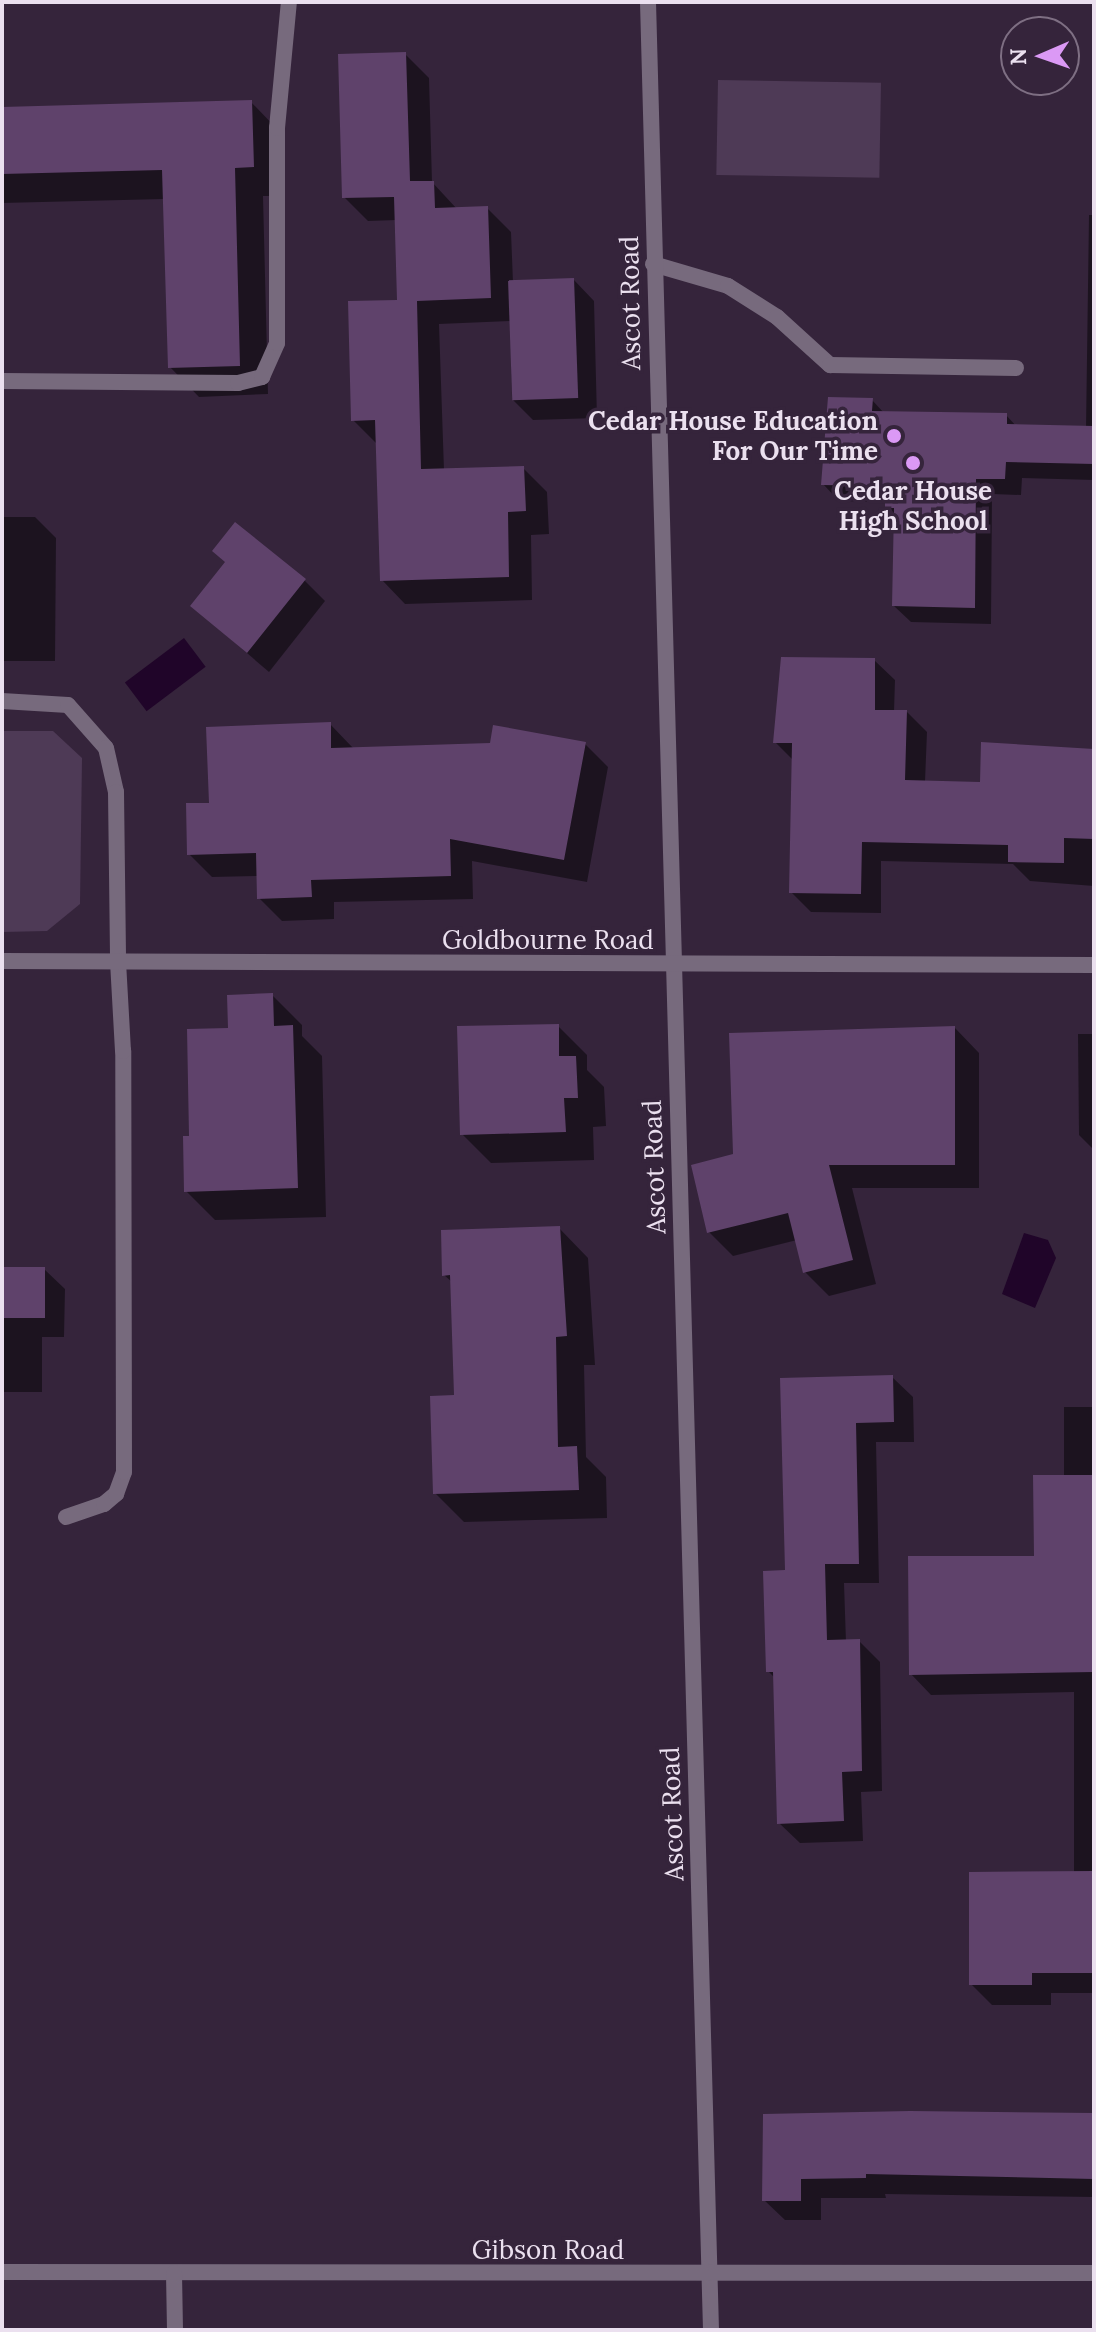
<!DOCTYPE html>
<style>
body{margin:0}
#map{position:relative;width:1096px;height:2332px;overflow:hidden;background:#35243b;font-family:Lora,serif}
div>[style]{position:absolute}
.green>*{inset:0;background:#4e3a56;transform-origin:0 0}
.water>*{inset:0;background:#200529;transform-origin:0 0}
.shadow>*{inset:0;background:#0007}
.building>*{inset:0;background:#5f426b;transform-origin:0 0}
.service>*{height:16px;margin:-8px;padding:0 8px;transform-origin:8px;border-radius:8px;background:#776a7d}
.minor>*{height:16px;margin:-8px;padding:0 8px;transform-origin:8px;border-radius:8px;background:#776a7d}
.dots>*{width:22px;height:22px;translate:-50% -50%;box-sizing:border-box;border:4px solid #35243b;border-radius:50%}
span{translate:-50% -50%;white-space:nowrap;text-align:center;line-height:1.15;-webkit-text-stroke:7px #35243b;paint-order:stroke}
.street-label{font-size:26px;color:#ebe0ef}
.poi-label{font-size:26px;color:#ebe0ef;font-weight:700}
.right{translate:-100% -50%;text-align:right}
.frame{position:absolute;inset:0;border:4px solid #ebe0ef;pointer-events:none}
.north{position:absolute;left:1000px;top:16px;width:80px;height:80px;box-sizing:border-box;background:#35243b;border:2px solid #7e6f83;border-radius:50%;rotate:268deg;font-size:22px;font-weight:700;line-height:32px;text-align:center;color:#ebe0ef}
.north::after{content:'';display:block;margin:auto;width:28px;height:36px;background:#db99f5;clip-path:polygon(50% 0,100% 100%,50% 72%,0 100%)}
</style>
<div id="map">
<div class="green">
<div style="left:718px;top:80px;width:163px;height:95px;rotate:1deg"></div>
<div style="clip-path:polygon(2px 731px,53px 731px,82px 758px,80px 904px,47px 931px,2px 932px)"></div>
</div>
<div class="water">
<div style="left:184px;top:638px;width:36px;height:74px;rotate:53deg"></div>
<div style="clip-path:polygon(1024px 1233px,1048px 1240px,1056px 1258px,1035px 1308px,1002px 1294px)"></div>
</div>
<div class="shadow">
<div style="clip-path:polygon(405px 54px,429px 78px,432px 182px,457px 209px,487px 208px,511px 232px,513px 282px,574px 280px,594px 301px,597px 418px,533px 420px,512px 399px,511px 321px,439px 324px,444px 470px,523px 468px,547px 492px,549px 534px,531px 535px,532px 600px,405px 604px,382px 580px,378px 445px,353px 420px,399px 302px,397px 220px,368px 221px,344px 197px)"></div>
<div style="clip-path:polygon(251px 102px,280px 132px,282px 196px,263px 196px,268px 394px,199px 397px,170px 367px,164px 199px,2px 203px,2px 109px)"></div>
<div style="clip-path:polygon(1089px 215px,1094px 215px,1094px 480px,1022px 478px,1021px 495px,992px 494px,991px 624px,911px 622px,894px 606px,896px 517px,887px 502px,839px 501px,823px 484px,872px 400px,884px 413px,1006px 415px,1017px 427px,1086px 428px)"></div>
<div style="clip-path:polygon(2px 517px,35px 517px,56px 538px,55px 661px,2px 661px)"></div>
<div style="clip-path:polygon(304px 580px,325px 601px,269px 672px,192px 606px)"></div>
<div style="clip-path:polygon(874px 660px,895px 680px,894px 712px,907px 712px,927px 732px,925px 782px,982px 784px,1094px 750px,1094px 886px,1030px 881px,1013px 864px,881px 861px,881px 913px,811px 912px,791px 892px,793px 760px,775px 742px)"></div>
<div style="clip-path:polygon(330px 724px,353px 748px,585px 744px,608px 767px,587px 882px,472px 861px,473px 899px,334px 902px,334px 919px,282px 921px,259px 898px,258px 876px,212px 877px,189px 854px,211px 805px)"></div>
<div style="clip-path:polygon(272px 995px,302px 1025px,302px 1036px,322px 1056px,326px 1217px,215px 1220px,186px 1191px,230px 1030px)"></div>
<div style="clip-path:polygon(558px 1026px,587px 1055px,587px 1070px,604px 1087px,606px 1126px,593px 1127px,594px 1160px,491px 1163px,462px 1134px)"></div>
<div style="clip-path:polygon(955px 1028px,979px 1053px,979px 1188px,852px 1188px,876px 1284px,829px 1296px,805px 1272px,797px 1240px,733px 1256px,709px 1232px,735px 1156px)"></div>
<div style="clip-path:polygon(1078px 1034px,1094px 1034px,1094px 1150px,1079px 1135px)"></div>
<div style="clip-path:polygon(559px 1228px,588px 1258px,595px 1365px,584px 1365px,586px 1457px,606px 1477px,607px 1518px,464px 1522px,435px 1493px,456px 1397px,452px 1282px,444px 1275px)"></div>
<div style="clip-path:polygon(2px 1269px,44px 1269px,65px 1289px,64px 1337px,42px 1337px,42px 1392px,2px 1392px)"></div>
<div style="clip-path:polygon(892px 1377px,913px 1397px,914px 1442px,876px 1442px,879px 1583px,844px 1583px,846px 1642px,859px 1641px,880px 1662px,882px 1791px,861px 1792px,863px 1841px,800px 1843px,779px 1823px,775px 1678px,768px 1671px,787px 1572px,782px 1380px)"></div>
<div style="clip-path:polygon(1064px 1407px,1094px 1407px,1094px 1993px,1051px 1993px,1051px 2005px,992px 2005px,971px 1984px,1074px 1874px,1074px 1692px,931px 1695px,911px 1674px,1036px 1558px,1064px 1477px)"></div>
<div style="clip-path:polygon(1094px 2115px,1094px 2197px,885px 2194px,886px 2198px,821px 2198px,821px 2220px,785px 2220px,764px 2200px,765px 2116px)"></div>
</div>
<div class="building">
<div style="clip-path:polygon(406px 52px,410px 181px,434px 181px,435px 208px,488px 206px,491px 298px,417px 301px,421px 469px,524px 466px,526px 511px,508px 512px,509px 577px,380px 581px,375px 420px,351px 421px,348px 301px,397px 300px,394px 197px,342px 198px,338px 54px)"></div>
<div style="clip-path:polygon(252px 100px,254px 167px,235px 168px,240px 366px,168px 368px,162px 170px,2px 174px,2px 107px)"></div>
<div style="left:574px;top:278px;width:120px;height:66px;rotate:88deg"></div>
<div style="clip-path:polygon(828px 397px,873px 398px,872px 411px,1007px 413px,1007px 424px,1094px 426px,1094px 464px,1006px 462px,1005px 479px,976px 479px,975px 608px,892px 606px,894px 508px,885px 508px,885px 486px,821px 485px)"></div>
<div style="clip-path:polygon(235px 522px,306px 579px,247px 653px,190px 606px,225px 562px,212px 551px)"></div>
<div style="clip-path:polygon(781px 657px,875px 658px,875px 710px,907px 710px,905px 780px,980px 782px,981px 742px,1094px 749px,1094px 839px,1064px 838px,1064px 863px,1008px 862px,1008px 845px,862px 842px,861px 894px,789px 893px,792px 743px,773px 743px)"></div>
<div style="clip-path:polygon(331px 722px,331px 748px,490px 743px,493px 725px,586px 742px,564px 860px,450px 839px,451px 876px,311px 880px,312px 897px,257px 899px,256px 853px,187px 855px,186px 803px,209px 803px,206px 727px)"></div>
<div style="clip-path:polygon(273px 993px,274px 1026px,293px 1025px,298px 1188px,184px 1192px,183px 1136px,189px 1136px,187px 1029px,228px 1028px,227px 995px)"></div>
<div style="clip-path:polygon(559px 1024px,559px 1056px,576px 1056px,578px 1098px,564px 1098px,566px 1132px,460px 1135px,457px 1026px)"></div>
<div style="clip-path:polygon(955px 1026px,955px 1165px,829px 1165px,853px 1260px,803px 1273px,788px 1213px,707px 1233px,691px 1165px,733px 1154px,729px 1033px)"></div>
<div style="clip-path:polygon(560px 1226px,567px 1336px,556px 1337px,558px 1447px,577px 1446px,579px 1490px,433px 1494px,430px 1396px,454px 1395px,450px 1275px,442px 1276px,441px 1230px)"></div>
<div style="left:2px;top:1267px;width:43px;height:51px"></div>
<div style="clip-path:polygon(893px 1375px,894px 1422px,856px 1423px,859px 1564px,825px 1564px,827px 1640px,860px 1639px,862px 1771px,842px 1772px,844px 1821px,777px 1824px,773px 1672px,766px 1672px,763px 1571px,785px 1570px,780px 1378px)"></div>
<div style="clip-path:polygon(1033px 1475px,1094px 1475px,1094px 1672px,909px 1675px,908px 1556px,1034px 1556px)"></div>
<div style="clip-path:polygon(1094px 1871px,1094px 1973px,1032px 1973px,1032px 1985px,969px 1985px,969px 1872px)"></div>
<div style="clip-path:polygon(910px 2111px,1094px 2113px,1094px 2179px,866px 2174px,866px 2178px,801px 2179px,801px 2201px,762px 2201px,763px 2114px)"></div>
</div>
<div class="service">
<div style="left:653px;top:264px;width:78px;rotate:16.3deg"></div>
<div style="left:728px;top:286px;width:58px;rotate:32.3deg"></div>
<div style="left:777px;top:317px;width:72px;rotate:42.2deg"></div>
<div style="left:830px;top:365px;width:186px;rotate:0.9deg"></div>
<div style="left:2px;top:381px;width:236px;rotate:0.5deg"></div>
<div style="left:238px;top:383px;width:25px;rotate:-14deg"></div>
<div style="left:262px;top:377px;width:37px;rotate:-66deg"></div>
<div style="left:277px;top:343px;width:215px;rotate:-90deg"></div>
<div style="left:277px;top:128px;width:127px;rotate:-84.6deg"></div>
<div style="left:66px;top:1517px;width:40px;rotate:-18.9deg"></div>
<div style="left:104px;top:1504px;width:16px;rotate:-40deg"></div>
<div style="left:116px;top:1494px;width:23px;rotate:-70deg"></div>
<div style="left:124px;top:1472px;width:421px;rotate:-90.1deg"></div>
<div style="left:123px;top:1051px;width:90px;rotate:-93.2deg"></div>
</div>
<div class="minor">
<div style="left:648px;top:2px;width:2329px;rotate:88.45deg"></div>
<div style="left:2px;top:701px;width:66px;rotate:3.5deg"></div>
<div style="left:68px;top:705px;width:57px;rotate:48.5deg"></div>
<div style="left:106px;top:748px;width:45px;rotate:77.2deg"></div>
<div style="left:116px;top:792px;width:169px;rotate:89.3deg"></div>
<div style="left:2px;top:961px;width:1092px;rotate:0.21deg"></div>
<div style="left:2px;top:2272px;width:1092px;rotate:0.05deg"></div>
<div style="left:174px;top:2273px;width:57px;rotate:89deg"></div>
</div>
<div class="dots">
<div style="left:894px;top:436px;background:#db99f5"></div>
<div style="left:913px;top:463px;background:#db99f5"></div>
</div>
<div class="street-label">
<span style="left:630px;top:303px;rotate:-91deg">Ascot Road</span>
<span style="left:548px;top:940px">Goldbourne Road</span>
<span style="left:654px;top:1167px;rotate:-92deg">Ascot Road</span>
<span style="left:672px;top:1814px;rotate:-92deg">Ascot Road</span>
<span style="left:548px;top:2250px">Gibson Road</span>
</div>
<div class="poi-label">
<span class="right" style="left:878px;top:436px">Cedar House Education<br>For Our Time</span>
<span style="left:913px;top:506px">Cedar House<br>High School</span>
</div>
<div class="frame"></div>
<div class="north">N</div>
</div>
